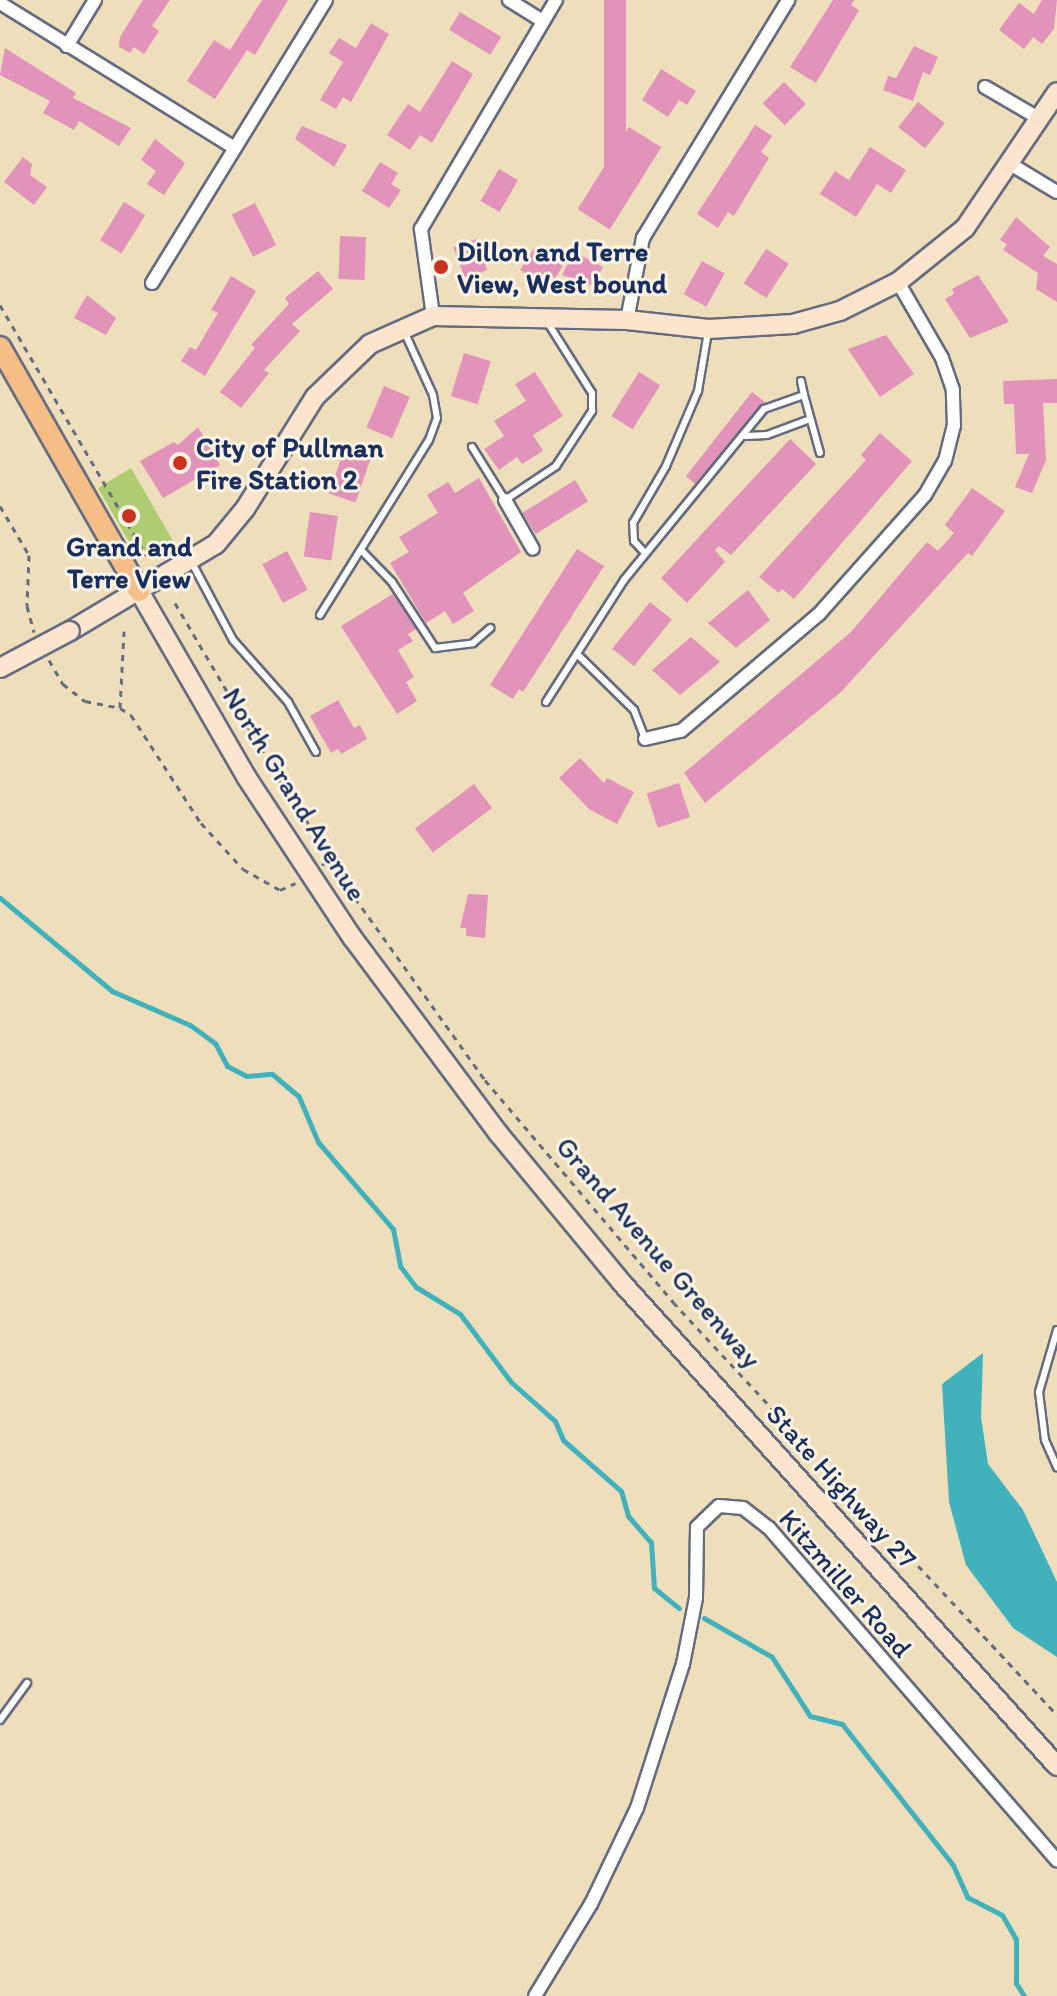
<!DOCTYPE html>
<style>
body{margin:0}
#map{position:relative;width:1057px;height:1996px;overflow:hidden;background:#eedebc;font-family:Itim,sans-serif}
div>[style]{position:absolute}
.green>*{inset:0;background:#b0cc72}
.water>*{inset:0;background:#41b1bc}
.stream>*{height:5px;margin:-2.5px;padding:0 2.5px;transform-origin:2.5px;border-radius:2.5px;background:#41b1bc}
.building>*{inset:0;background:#e293b9;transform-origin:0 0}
.path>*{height:3px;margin-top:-1.5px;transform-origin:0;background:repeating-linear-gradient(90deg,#656c7f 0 6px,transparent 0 12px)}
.roads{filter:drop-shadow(2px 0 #656c7f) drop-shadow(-2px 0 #656c7f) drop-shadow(0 2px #656c7f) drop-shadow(0 -2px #656c7f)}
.lane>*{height:6px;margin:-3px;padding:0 3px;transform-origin:3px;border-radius:3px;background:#fff}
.street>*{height:12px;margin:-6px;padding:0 6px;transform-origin:6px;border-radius:6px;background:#fff}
.secondary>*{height:18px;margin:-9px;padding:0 9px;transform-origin:9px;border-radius:9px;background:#fbe5cf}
.primary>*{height:20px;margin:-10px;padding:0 10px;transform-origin:10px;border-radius:10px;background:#f6be87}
.bridges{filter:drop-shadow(2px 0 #656c7f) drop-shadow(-2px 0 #656c7f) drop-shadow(0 2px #656c7f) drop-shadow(0 -2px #656c7f)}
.secondary-bridge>*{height:18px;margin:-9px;padding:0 9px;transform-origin:9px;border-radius:9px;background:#fbe5cf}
.dots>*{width:22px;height:22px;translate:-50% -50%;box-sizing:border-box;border:4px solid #fcf5e5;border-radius:50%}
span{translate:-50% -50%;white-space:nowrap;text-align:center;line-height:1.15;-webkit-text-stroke:6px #fcf5e5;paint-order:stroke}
.poi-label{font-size:28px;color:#1b2f5e;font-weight:700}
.left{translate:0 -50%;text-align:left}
.street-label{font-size:28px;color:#1b2f5e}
</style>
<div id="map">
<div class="green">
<div style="clip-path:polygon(131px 468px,176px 546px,167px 551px,155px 553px,132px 547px,98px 488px)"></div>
</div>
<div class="water">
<div style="clip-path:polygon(983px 1353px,981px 1417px,988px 1464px,1023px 1510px,1057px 1582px,1057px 1657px,1013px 1628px,966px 1565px,949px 1502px,942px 1384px)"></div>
</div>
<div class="stream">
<div style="left:0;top:898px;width:146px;rotate:39.7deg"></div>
<div style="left:112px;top:991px;width:85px;rotate:23.6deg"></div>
<div style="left:190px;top:1025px;width:31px;rotate:36deg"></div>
<div style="left:215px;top:1043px;width:26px;rotate:62deg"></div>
<div style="left:227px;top:1066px;width:22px;rotate:27deg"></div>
<div style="left:247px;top:1076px;width:25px;rotate:-5deg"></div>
<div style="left:272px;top:1074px;width:35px;rotate:40deg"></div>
<div style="left:299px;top:1097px;width:49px;rotate:67.1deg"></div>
<div style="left:318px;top:1142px;width:115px;rotate:49.2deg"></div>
<div style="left:393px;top:1229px;width:38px;rotate:79deg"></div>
<div style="left:400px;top:1266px;width:26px;rotate:53deg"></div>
<div style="left:416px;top:1287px;width:52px;rotate:31.5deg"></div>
<div style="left:460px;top:1314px;width:85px;rotate:53.1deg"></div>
<div style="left:511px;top:1382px;width:59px;rotate:41.6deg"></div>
<div style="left:555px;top:1421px;width:21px;rotate:67deg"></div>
<div style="left:563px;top:1440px;width:77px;rotate:41.3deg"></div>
<div style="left:621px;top:1491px;width:26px;rotate:74deg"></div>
<div style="left:628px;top:1516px;width:35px;rotate:49deg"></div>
<div style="left:651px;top:1542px;width:46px;rotate:86.3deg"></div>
<div style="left:654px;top:1588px;width:32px;rotate:39deg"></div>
<div style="left:704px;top:1618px;width:78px;rotate:29.8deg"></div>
<div style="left:772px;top:1657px;width:70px;rotate:57.2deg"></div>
<div style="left:810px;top:1716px;width:33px;rotate:14deg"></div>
<div style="left:842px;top:1724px;width:179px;rotate:51.8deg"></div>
<div style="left:953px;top:1865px;width:35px;rotate:66deg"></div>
<div style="left:967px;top:1897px;width:39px;rotate:27deg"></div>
<div style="left:1002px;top:1915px;width:28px;rotate:60deg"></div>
<div style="left:1016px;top:1939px;width:44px;rotate:90deg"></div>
<div style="left:1016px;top:1983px;width:15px;rotate:58deg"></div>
</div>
<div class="building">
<div style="clip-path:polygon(143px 0,170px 0,152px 26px,159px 31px,144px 54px,134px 47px,130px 53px,119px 47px,120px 37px)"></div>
<div style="clip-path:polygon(262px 0,288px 0,255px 55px,247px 50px,215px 99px,187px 81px,214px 40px,230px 50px)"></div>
<div style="left:604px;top:0;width:22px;height:167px"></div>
<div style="clip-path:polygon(833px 0,854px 0,851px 5px,859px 10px,816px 83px,790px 67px)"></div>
<div style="clip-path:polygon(1042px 0,1057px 0,1054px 29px,1042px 44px,1033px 37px,1024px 49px,999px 30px,1019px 3px,1034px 14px)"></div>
<div style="left:460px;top:12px;width:48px;height:21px;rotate:31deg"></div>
<div style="clip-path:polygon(371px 23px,389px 34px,351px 102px,343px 97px,336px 109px,320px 100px,343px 62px,329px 53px,339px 38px,356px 48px)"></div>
<div style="clip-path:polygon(914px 46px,938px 57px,930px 75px,923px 72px,913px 101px,883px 90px,888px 76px,896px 78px)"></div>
<div style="clip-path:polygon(5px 48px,76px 93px,73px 98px,131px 128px,119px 146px,79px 121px,74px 130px,43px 113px,50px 101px,0 75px)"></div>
<div style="clip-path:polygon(452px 61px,473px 74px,432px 143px,420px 135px,410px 150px,387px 135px,408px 104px,420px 112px)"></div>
<div style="clip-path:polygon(661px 69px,696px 91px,687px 105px,679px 100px,668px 117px,642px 100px)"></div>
<div style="left:784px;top:82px;width:31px;height:30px;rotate:45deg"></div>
<div style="left:918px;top:102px;width:34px;height:32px;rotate:38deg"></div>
<div style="clip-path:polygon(755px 125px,772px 136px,761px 152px,769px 158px,734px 216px,728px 212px,718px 228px,697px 214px)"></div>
<div style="clip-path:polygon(302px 126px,347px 145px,334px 167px,295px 139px)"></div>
<div style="left:629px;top:127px;width:38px;height:97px;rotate:32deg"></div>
<div style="clip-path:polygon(155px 139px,185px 163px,164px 195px,147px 184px,156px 171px,141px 160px)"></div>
<div style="clip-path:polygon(870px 147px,906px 170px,891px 193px,877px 184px,856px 217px,820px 194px,835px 171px,849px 180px)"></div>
<div style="clip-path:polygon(23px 157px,32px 164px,30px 175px,47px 187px,34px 205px,4px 182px)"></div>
<div style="clip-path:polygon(380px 162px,398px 173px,391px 184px,401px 190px,389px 208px,362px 191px)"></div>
<div style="left:499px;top:169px;width:22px;height:37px;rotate:30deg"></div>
<div style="left:124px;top:202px;width:25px;height:45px;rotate:32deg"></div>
<div style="left:255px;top:203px;width:47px;height:26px;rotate:63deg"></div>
<div style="clip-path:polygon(1016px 217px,1050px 247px,1043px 256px,1057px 264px,1057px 302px,1036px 289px,1038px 273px,1003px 250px,1007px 244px,1000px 240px)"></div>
<div style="left:340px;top:236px;width:26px;height:43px;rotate:2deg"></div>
<div style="left:476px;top:239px;width:33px;height:24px;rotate:70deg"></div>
<div style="left:534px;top:248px;width:34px;height:26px;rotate:32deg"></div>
<div style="left:766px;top:249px;width:27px;height:41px;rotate:33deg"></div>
<div style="clip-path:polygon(580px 255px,603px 267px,593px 286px,562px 275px,569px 261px,576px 265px)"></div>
<div style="left:702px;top:261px;width:26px;height:38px;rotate:29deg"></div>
<div style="clip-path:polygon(318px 271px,333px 289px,292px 324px,300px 331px,264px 370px,269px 373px,241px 408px,220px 392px,255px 348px,251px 345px,289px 304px,285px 298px)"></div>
<div style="clip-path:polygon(978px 275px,1009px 322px,970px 338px,945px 299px,954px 294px,952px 289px)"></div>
<div style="clip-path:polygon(231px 276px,256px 291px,205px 376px,181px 361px,190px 347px,196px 350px,218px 313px,211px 310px)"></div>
<div style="clip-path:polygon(87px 295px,116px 318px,106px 335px,74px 318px)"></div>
<div style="clip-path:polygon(886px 335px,914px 374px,880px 397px,848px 349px)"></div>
<div style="left:464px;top:353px;width:28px;height:45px;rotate:17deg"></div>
<div style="clip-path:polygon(535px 372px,563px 416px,533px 435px,543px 451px,522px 464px,517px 457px,499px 470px,484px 449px,504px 436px,494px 421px,526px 401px,515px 384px)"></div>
<div style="left:639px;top:372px;width:25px;height:52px;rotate:32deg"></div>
<div style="clip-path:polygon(1057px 379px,1057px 403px,1043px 403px,1046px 460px,1032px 493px,1015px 487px,1029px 454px,1016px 454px,1014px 404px,1004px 404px,1003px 381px)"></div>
<div style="left:384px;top:386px;width:28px;height:45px;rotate:23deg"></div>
<div style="clip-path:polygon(752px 392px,765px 402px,695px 484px,686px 476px)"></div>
<div style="clip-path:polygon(198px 427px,220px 465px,163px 498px,140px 461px,174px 442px,178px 445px)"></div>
<div style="clip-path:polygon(880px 433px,912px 461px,794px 599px,782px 589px,779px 593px,759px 577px,866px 460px,861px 455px)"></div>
<div style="clip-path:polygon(790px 439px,816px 464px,731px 555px,719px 546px,715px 550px,725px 562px,687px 603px,661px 578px)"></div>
<div style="left:344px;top:450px;width:28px;height:46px;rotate:19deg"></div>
<div style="clip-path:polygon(479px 478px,521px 552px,463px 593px,474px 611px,453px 624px,445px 611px,426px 623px,390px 563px,409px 552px,399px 537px,438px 513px,427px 495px,448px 482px,455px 493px)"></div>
<div style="left:575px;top:480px;width:25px;height:62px;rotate:58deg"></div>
<div style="clip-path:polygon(972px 488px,1005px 511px,972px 556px,968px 553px,841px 692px,705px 803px,684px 773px,851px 632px,927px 542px,938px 551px,954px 533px,945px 525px)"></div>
<div style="left:310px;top:512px;width:28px;height:45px;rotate:8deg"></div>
<div style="clip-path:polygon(577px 549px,604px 566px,523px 692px,519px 689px,513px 699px,490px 685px)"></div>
<div style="left:287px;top:551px;width:44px;height:28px;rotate:62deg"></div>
<div style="clip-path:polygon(748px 590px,770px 620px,736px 648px,708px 623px)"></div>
<div style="clip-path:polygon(393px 594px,416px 629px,408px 634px,413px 641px,398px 650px,414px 677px,406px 682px,417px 701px,397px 714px,341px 626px)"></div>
<div style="left:650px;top:602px;width:28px;height:60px;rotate:39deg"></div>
<div style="clip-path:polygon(691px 637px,720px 662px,680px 695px,652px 670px)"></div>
<div style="clip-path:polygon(338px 700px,354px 728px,360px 725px,367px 739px,341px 754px,338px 749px,331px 753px,310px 716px)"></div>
<div style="clip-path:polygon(580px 758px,604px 783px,607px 778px,634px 792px,617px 824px,589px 809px,559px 778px)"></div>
<div style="left:679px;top:783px;width:36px;height:34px;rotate:72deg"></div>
<div style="left:474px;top:784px;width:30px;height:74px;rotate:53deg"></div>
<div style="clip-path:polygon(468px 894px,488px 895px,485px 938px,466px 936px,466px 928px,460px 928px)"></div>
</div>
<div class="path">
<div style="left:0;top:305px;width:290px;rotate:59.7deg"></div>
<div style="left:0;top:506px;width:57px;rotate:59.4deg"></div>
<div style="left:29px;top:555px;width:51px;rotate:92.2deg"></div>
<div style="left:27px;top:606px;width:27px;rotate:75deg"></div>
<div style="left:175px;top:603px;width:240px;rotate:59.5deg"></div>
<div style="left:297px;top:810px;width:61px;rotate:49deg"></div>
<div style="left:337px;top:856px;width:34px;rotate:71deg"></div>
<div style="left:348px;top:888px;width:236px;rotate:54.5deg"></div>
<div style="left:485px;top:1080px;width:291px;rotate:49.7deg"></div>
<div style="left:673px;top:1302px;width:564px;rotate:47.08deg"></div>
<div style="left:49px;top:660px;width:28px;rotate:60deg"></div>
<div style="left:63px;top:684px;width:28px;rotate:38deg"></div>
<div style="left:85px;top:701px;width:36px;rotate:11deg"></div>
<div style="left:120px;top:708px;width:13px;rotate:32deg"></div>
<div style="left:131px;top:715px;width:129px;rotate:57.1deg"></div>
<div style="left:201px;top:823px;width:62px;rotate:47.6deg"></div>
<div style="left:243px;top:869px;width:43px;rotate:29.6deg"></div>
<div style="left:280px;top:890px;width:17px;rotate:-24deg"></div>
<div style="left:120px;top:708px;width:77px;rotate:-87deg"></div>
<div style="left:322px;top:865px;width:17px;rotate:-33deg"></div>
</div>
<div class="roads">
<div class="lane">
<div style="left:801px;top:381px;width:14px;rotate:78deg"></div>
<div style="left:746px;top:436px;width:21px;rotate:-3deg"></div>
<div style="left:767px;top:435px;width:46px;rotate:-20.4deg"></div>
<div style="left:472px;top:447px;width:62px;rotate:58.1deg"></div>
<div style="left:505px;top:500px;width:61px;rotate:-33.7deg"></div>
<div style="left:556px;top:466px;width:66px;rotate:-56.8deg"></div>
<div style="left:592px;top:411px;width:18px;rotate:-90deg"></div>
<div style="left:592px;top:393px;width:83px;rotate:-122.2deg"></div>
<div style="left:362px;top:551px;width:43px;rotate:45.9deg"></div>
<div style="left:392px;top:582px;width:79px;rotate:56.9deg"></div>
<div style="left:435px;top:648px;width:38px;rotate:-7deg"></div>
<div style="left:473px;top:643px;width:23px;rotate:-41deg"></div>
<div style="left:645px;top:553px;width:16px;rotate:-133deg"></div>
<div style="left:634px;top:541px;width:18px;rotate:-93deg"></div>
<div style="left:633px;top:523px;width:66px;rotate:-59.9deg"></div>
<div style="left:666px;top:466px;width:82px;rotate:-66.9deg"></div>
<div style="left:698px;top:391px;width:60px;rotate:-80.4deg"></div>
<div style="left:191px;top:561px;width:89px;rotate:62deg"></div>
<div style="left:233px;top:640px;width:83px;rotate:48.4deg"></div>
<div style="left:288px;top:702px;width:57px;rotate:60.8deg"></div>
<div style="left:320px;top:615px;width:206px;rotate:-58.1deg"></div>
<div style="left:429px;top:440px;width:23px;rotate:-70deg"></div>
<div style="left:437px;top:418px;width:23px;rotate:-100deg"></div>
<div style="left:433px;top:395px;width:70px;rotate:-114.4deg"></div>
<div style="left:577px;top:654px;width:80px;rotate:44.5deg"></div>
<div style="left:634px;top:710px;width:31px;rotate:69deg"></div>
<div style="left:546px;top:702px;width:145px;rotate:-57.4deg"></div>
<div style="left:624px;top:580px;width:221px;rotate:-50.7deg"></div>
<div style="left:764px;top:409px;width:42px;rotate:-19.3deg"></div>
<div style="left:804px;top:395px;width:60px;rotate:74.6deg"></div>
<div style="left:1057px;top:1330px;width:65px;rotate:106.2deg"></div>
<div style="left:1039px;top:1392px;width:48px;rotate:82.9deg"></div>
<div style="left:1045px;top:1440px;width:30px;rotate:66deg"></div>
<div style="left:0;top:1720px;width:46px;rotate:-53.9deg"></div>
</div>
<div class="street">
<div style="left:509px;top:0;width:40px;rotate:32deg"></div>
<div style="left:0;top:3px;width:276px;rotate:31.7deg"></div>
<div style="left:67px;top:46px;width:54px;rotate:-58.7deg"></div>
<div style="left:985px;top:87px;width:64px;rotate:30.2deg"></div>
<div style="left:1012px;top:165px;width:52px;rotate:31deg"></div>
<div style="left:152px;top:283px;width:332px;rotate:-58.4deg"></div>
<div style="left:433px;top:316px;width:88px;rotate:-97.9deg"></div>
<div style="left:421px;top:229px;width:266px;rotate:-59.5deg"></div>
<div style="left:627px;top:320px;width:84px;rotate:-79deg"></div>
<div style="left:643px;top:238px;width:279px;rotate:-58.6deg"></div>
<div style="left:505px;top:500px;width:56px;rotate:60.3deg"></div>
<div style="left:645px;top:739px;width:37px;rotate:-13deg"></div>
<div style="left:681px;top:731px;width:181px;rotate:-40.3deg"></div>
<div style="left:819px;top:614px;width:159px;rotate:-48.3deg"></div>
<div style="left:925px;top:495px;width:39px;rotate:-60deg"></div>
<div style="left:945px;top:461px;width:36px;rotate:-76deg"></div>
<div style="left:954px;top:426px;width:36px;rotate:-92deg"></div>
<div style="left:953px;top:390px;width:34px;rotate:-109deg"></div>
<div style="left:942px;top:358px;width:88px;rotate:-120.1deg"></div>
<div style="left:535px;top:1996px;width:108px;rotate:-58.7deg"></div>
<div style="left:591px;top:1904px;width:106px;rotate:-64.4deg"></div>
<div style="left:637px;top:1808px;width:151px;rotate:-72.3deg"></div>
<div style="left:683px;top:1664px;width:67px;rotate:-78.9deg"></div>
<div style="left:696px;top:1598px;width:71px;rotate:-89.2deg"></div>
<div style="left:697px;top:1527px;width:30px;rotate:-44deg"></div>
<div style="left:719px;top:1506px;width:24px;rotate:5deg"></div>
<div style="left:743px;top:1508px;width:33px;rotate:38deg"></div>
<div style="left:769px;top:1528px;width:440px;rotate:49.1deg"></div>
</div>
<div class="secondary">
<div style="left:139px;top:591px;width:216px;rotate:60deg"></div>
<div style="left:247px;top:778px;width:191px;rotate:56.6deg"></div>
<div style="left:352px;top:937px;width:244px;rotate:53.3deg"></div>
<div style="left:498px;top:1133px;width:195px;rotate:50.4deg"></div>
<div style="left:622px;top:1283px;width:650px;rotate:47.99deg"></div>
<div style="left:70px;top:631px;width:170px;rotate:-30.8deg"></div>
<div style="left:216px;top:544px;width:45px;rotate:-50.4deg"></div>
<div style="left:245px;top:509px;width:132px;rotate:-58deg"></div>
<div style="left:315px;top:397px;width:76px;rotate:-43.9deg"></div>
<div style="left:370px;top:344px;width:69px;rotate:-24deg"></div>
<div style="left:433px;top:316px;width:194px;rotate:1.2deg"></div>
<div style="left:627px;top:320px;width:82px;rotate:6.3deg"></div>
<div style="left:709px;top:329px;width:84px;rotate:-3.4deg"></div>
<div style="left:793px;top:324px;width:49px;rotate:-15.5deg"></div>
<div style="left:840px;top:311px;width:65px;rotate:-26.6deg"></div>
<div style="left:898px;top:282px;width:86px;rotate:-38.9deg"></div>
<div style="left:965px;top:228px;width:164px;rotate:-55.9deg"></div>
</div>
<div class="primary">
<div style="left:0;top:347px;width:281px;rotate:60.3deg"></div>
</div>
</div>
<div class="bridges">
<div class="secondary-bridge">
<div style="left:0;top:668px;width:79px;rotate:-27.9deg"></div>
</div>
</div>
<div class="dots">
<div style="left:441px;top:267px;background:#c8321e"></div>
<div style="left:180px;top:463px;background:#c8321e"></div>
<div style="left:129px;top:516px;background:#c8321e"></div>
</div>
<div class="poi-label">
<span class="left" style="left:457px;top:267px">Dillon and Terre<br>View, West bound</span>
<span class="left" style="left:196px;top:463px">City of Pullman<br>Fire Station 2</span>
<span style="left:129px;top:562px">Grand and<br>Terre View</span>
</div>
<div class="street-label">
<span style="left:295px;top:794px;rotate:58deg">North Grand Avenue</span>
<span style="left:659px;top:1252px;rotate:49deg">Grand Avenue Greenway</span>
<span style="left:842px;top:1486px;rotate:48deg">State Highway 27</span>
<span style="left:846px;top:1583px;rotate:49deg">Kitzmiller Road</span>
</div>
</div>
